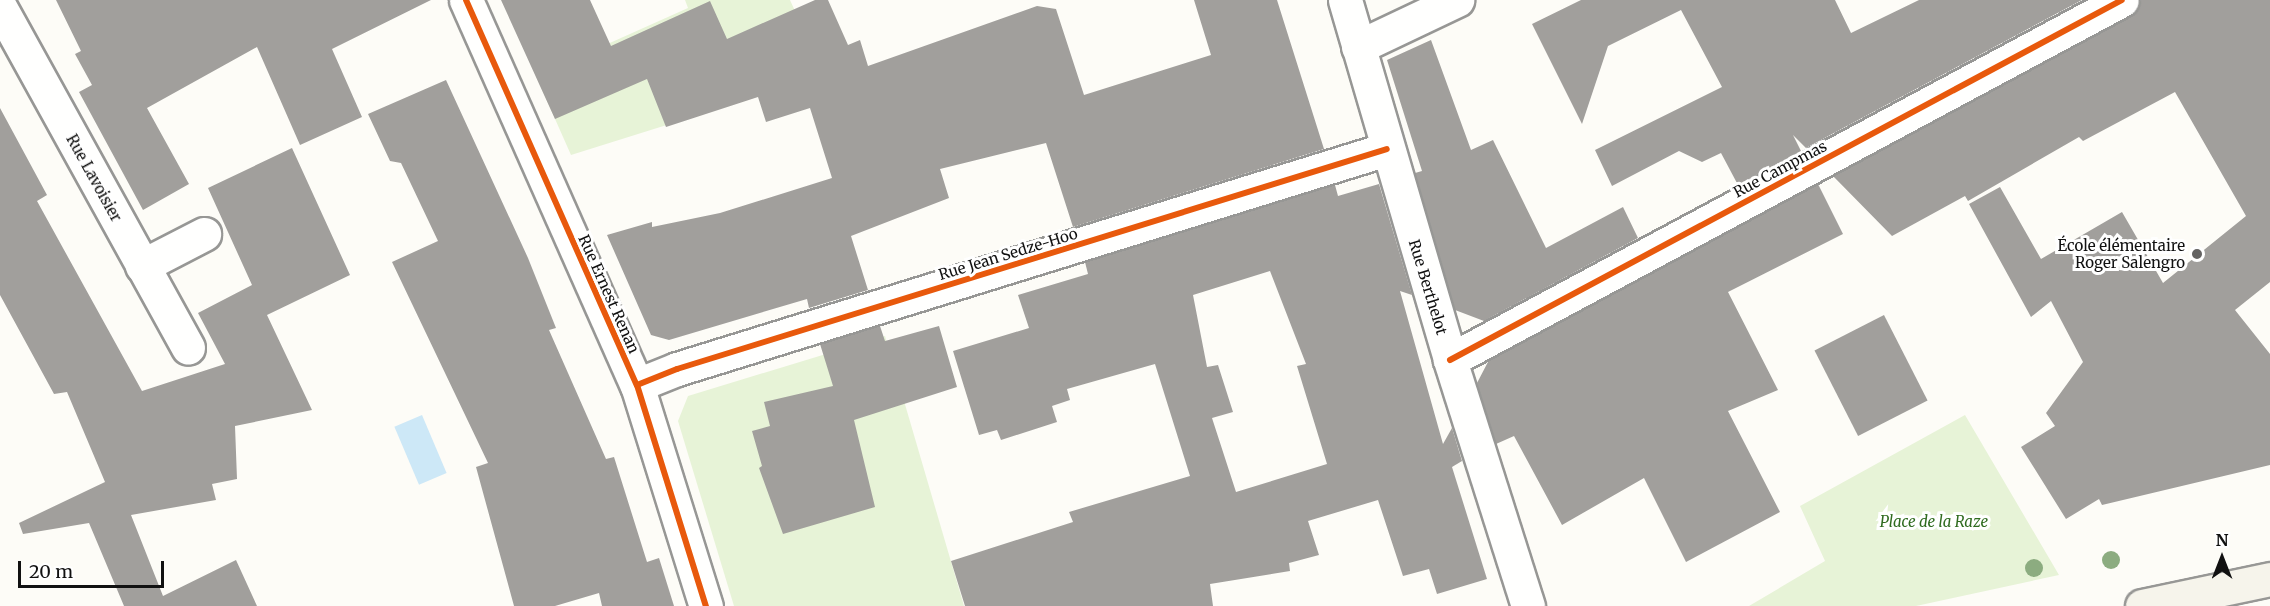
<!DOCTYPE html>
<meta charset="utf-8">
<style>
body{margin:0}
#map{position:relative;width:2270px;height:606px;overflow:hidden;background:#fdfcf7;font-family:Merriweather,serif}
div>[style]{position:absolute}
.green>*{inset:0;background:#e7f3d7}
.water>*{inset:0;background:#cde8f7;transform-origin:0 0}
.building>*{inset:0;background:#a19f9c;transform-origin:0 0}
.roads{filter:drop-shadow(2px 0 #979795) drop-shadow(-2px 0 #979795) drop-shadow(0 2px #979795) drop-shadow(0 -2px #979795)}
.street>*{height:33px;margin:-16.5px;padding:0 16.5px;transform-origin:16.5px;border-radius:16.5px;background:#fffffe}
.secondary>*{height:33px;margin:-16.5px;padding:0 16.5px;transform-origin:16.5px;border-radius:16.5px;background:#f6f4eb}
.cycleway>*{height:6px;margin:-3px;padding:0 3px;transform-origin:3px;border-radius:3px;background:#e8590c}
.trees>*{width:18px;height:18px;margin:-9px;border-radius:50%;background:#8cac80}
.dots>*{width:16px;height:16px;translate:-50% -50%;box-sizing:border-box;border:3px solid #fff;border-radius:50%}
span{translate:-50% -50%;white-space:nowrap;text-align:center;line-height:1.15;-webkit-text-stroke:6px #fff;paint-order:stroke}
.street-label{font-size:15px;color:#111}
.poi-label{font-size:15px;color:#111}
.right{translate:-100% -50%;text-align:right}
.park-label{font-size:15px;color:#2f6b1f;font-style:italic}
.north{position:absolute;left:2192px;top:528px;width:60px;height:60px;-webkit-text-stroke:4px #fff;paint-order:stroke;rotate:0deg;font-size:16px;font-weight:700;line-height:24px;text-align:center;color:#111}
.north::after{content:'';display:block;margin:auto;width:21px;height:27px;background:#111;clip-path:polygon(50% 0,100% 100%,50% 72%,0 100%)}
.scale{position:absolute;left:18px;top:561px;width:146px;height:27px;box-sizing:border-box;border:3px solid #111;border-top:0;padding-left:8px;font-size:18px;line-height:21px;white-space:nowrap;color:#111;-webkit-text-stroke:4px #fff;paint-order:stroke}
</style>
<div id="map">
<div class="green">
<div style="clip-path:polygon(685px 0,790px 0,826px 79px,801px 83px,571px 155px,536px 76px,688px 8px)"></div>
<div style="clip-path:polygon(885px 336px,964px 606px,734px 606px,678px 421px,688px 396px)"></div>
<div style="clip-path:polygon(1965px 415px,2059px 575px,1916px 606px,1749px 606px,1825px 561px,1800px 506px)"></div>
</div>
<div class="water">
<div style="left:422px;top:415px;width:63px;height:30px;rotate:67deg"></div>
</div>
<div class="building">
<div style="clip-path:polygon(56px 0,431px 0,332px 49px,362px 117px,300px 145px,257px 47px,147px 108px,189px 184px,143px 210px,79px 92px,92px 85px,75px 54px,81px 51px)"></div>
<div style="clip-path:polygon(501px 0,590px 0,611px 46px,710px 1px,727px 39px,815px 0,828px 0,848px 45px,860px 40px,868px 66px,1037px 6px,1056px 9px,1084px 95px,1211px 55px,1194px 0,1277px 0,1324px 149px,1073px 227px,1046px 143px,940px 169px,949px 198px,851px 236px,868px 290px,809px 308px,807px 299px,669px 340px,651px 335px,607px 235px,652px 222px,652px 227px,720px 213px,832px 178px,810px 108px,766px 122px,758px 97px,666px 127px,647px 79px,555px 119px)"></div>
<div style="clip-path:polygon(1581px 0,1835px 0,1851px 33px,1919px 0,2082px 0,1806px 148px,1793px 135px,1801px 151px,1738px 185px,1721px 153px,1702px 162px,1679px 151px,1612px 186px,1595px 150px,1722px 87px,1681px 10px,1608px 46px,1582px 124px,1532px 24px)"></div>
<div style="clip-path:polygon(2141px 0,2270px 0,2270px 282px,2235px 310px,2270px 354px,2270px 465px,2102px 505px,2099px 499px,2066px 519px,2021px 447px,2055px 426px,2046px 413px,2083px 362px,2051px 301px,2031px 317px,1969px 204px,2000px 187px,2041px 259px,2122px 212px,2163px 283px,2246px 216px,2175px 92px,2083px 141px,2079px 137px,1968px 201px,1965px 196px,1892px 236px,1833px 176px,2131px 17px)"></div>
<div style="clip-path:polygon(1431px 40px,1471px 150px,1493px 140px,1546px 248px,1623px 207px,1638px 238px,1484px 321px,1455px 310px,1415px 173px,1422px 171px,1387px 60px)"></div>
<div style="clip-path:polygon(446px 80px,528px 258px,556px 328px,549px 330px,606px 459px,614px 457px,647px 562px,659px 558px,674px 606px,602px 606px,599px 593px,555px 606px,514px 606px,476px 467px,488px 463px,392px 262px,438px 241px,401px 163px,390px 161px,368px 114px)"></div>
<div style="clip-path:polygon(0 108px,47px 195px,37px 201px,142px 391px,225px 364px,198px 313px,252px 285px,208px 188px,292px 148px,350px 275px,267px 315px,312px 410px,235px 426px,237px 479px,212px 484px,216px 500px,131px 515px,163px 596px,236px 560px,257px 606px,124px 606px,89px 523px,23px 534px,19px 523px,105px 482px,67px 392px,54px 394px,0 295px)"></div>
<div style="clip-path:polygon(evenodd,1379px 184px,1412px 295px,1400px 291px,1443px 444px,1452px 428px,1462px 461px,1452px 467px,1487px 579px,1437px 594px,1429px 569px,1403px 576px,1378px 500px,1308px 521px,1319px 555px,1289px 563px,1290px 571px,1210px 584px,1213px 606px,965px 606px,951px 561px,1073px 522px,1069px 512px,1190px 476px,1155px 364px,1067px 389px,1070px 400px,1052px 406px,1057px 422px,1001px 440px,997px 430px,979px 435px,953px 351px,1029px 328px,1018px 295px,1088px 274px,1085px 262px,1335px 185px,1338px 196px,1379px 184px,1270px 271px,1306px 364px,1297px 366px,1327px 464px,1236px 492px,1212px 418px,1233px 412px,1218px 365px,1207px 367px,1193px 295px,1270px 271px)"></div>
<div style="clip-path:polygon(1818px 184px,1843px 234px,1728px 292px,1778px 390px,1728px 411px,1780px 512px,1686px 562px,1644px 478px,1562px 525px,1514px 436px,1496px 444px,1477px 383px,1489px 360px)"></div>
<div style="left:1884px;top:315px;width:96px;height:78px;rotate:63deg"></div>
<div style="clip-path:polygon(880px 326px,885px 341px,939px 326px,957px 387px,854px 420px,875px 507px,783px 534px,759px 468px,762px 466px,752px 431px,770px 426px,764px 402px,833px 386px,820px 344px)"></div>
</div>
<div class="roads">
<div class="street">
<div style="left:466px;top:0;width:421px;rotate:66.1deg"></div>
<div style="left:637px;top:385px;width:232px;rotate:72.7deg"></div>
<div style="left:1345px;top:0;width:375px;rotate:73.7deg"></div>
<div style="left:1450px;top:360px;width:258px;rotate:72.4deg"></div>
<div style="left:0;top:7px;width:389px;rotate:61.1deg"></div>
<div style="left:1358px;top:47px;width:110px;rotate:-25.4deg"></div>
<div style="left:142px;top:266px;width:70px;rotate:-27.3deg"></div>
<div style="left:1450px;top:360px;width:762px;rotate:-28.18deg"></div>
<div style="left:637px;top:385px;width:43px;rotate:-21.8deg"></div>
<div style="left:677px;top:369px;width:743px;rotate:-17.22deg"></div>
</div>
<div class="secondary">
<div style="left:2142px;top:606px;width:131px;rotate:-11.9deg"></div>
</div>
</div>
<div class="cycleway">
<div style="left:466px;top:0;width:421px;rotate:66.1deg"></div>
<div style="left:637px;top:385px;width:232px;rotate:72.7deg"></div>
<div style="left:1450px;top:360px;width:762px;rotate:-28.18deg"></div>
<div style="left:637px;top:385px;width:43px;rotate:-21.8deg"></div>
<div style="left:677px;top:369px;width:743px;rotate:-17.22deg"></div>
</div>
<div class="trees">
<div style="left:2111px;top:560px"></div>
<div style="left:2034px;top:568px"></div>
</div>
<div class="dots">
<div style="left:2197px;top:254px;background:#646362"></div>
</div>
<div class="street-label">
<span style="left:1780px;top:169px;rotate:-28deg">Rue Campmas</span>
<span style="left:94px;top:178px;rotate:61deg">Rue Lavoisier</span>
<span style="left:1008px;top:254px;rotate:-17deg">Rue Jean Sedze-Hoo</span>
<span style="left:1428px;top:287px;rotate:73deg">Rue Berthelot</span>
<span style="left:609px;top:294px;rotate:66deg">Rue Ernest Renan</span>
</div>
<div class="poi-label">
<span class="right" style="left:2185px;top:254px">École élémentaire<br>Roger Salengro</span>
</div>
<div class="park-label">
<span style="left:1934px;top:522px">Place de la Raze</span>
</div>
<div class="north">N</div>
<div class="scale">20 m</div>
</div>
